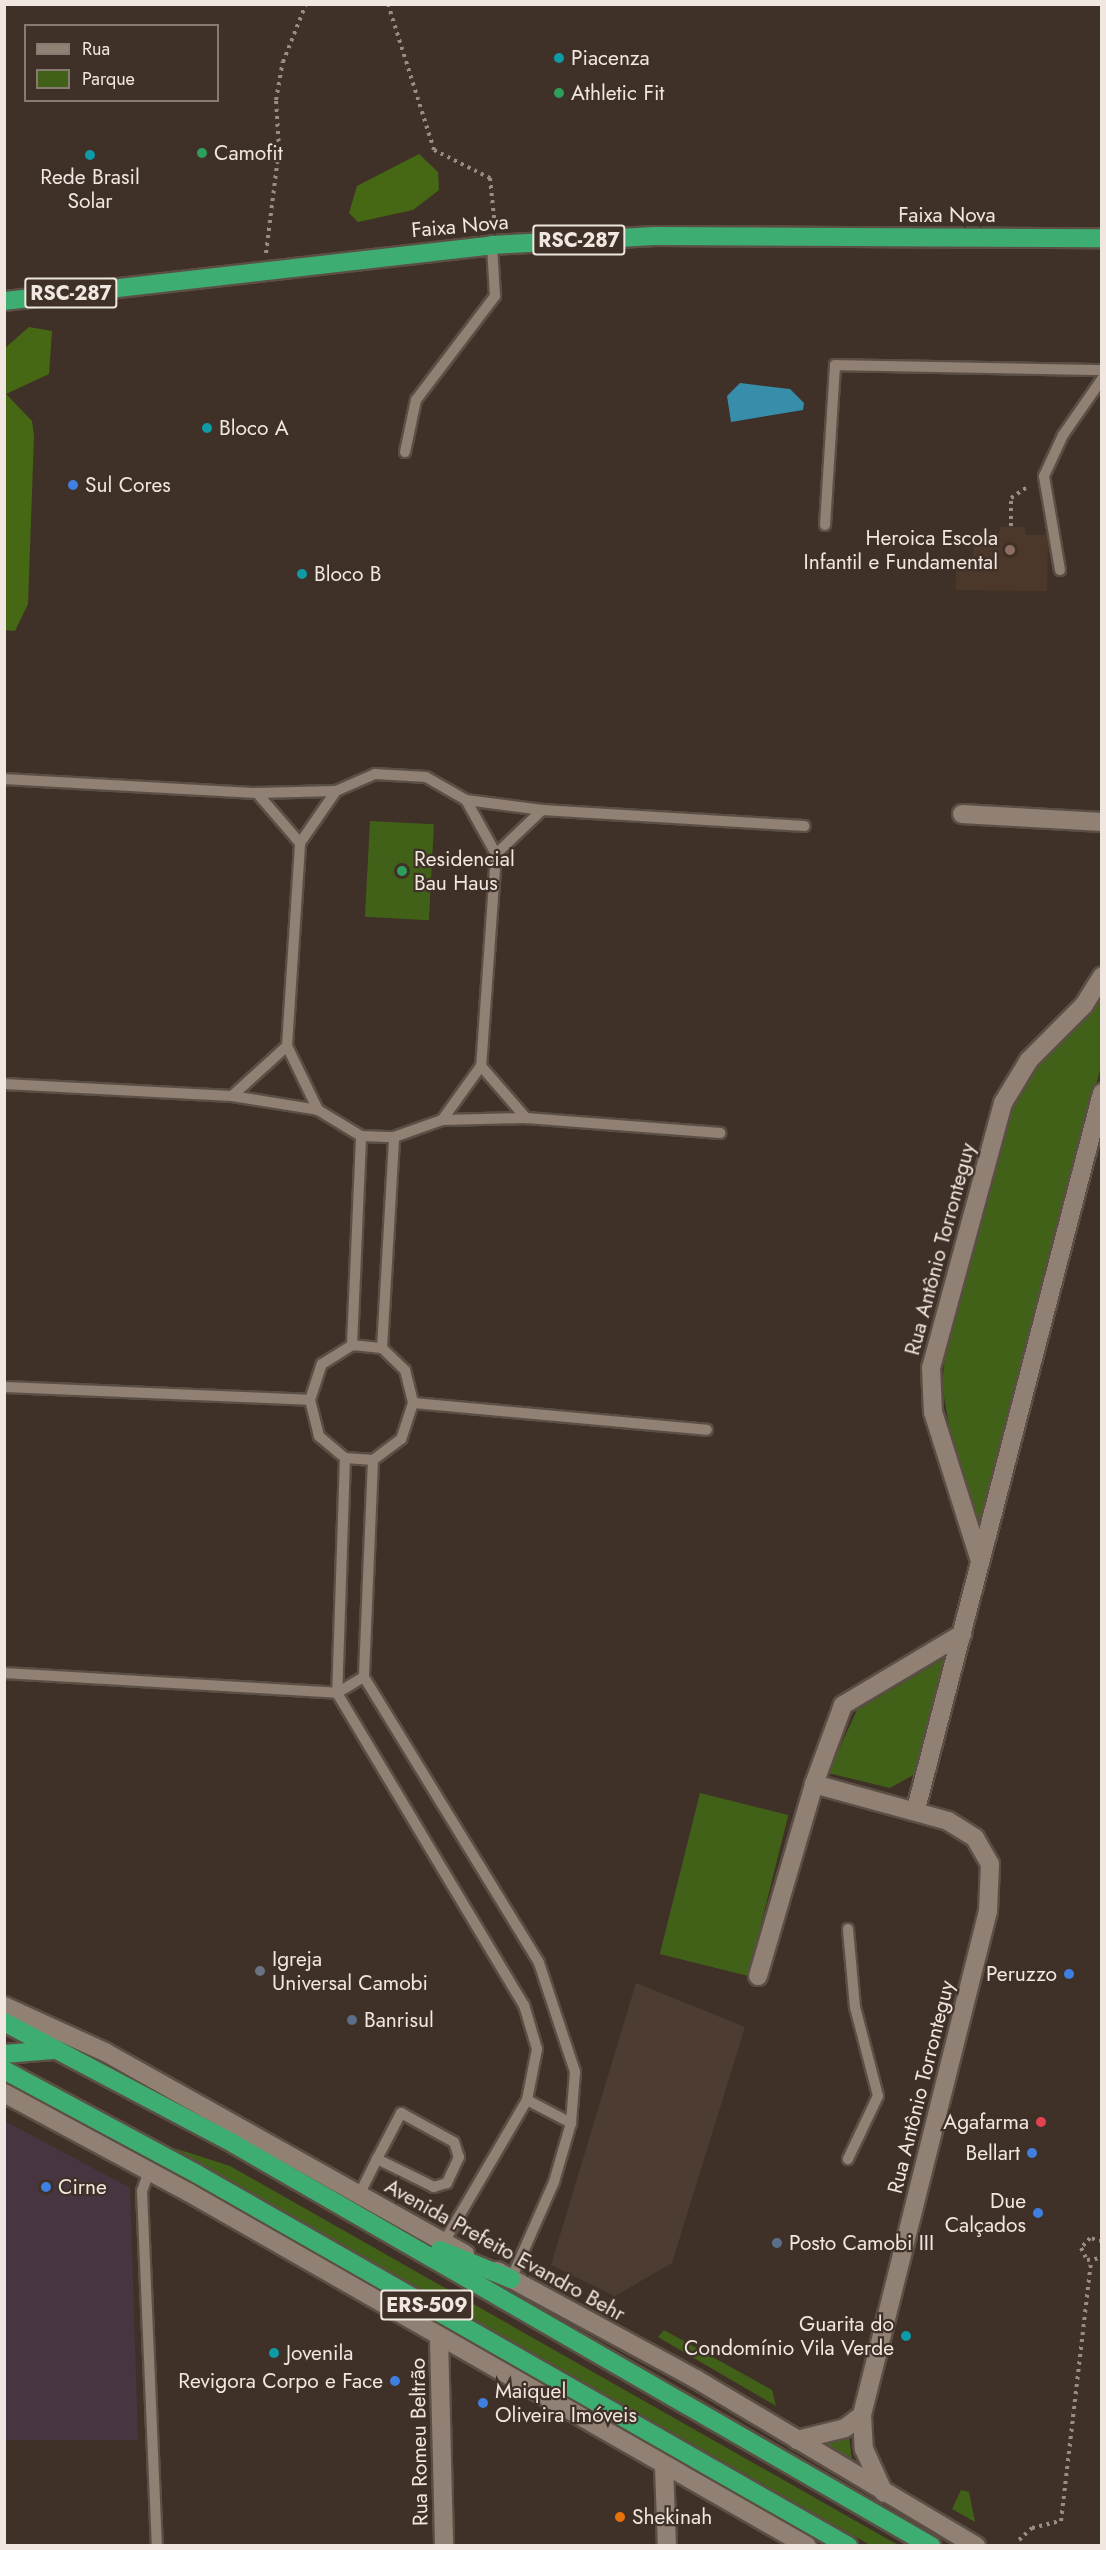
<!DOCTYPE html>
<meta charset="utf-8">
<style>
body{margin:0}
#map{position:relative;width:1106px;height:2550px;overflow:hidden;background:#3f3127;font-family:Jost,sans-serif}
div>[style]{position:absolute}
.commercial>*{inset:0;background:#473642}
.industrial>*{inset:0;background:#4d3c32}
.built>*{inset:0;background:#4c382a}
.green>*{inset:0;background:#426118;transform-origin:0 0}
.forest>*{inset:0;background:#466814}
.water>*{inset:0;background:#368eab}
.path>*{height:4px;margin-top:-2px;transform-origin:0;background:repeating-linear-gradient(90deg,#988d84 0 3px,transparent 0 7.5px)}
.roads{filter:drop-shadow(2px 0 #5b4f45) drop-shadow(-2px 0 #5b4f45) drop-shadow(0 2px #5b4f45) drop-shadow(0 -2px #5b4f45)}
.lane>*{height:10px;margin:-5px;padding:0 5px;transform-origin:5px;border-radius:5px;background:#918074}
.street>*{height:18px;margin:-9px;padding:0 9px;transform-origin:9px;border-radius:9px;background:#918074}
.secondary>*{height:18px;margin:-9px;padding:0 9px;transform-origin:9px;border-radius:9px;background:#918074}
.highway>*{height:18px;margin:-9px;padding:0 9px;transform-origin:9px;border-radius:9px;background:#3ead71}
.dots>*{width:16px;height:16px;translate:-50% -50%;box-sizing:border-box;border:3px solid #3f3127;border-radius:50%}
span{translate:-50% -50%;white-space:nowrap;text-align:center;line-height:1.15;-webkit-text-stroke:4.5px #3f3127;paint-order:stroke}
.shield-label span{padding:2px 4px;background:#3f3127;border:2px solid;border-radius:4px;-webkit-text-stroke-width:0}
.shield-label{font-size:20px;color:#f0e7e0;font-weight:700}
.poi-label{font-size:21px;color:#f0e7e0}
.left{translate:0 -50%;text-align:left}
.right{translate:-100% -50%;text-align:right}
.street-label{font-size:21px;color:#f0e7e0}
.frame{position:absolute;inset:0;border:6px solid #f0e7e0;pointer-events:none}
.legend{position:absolute;left:24px;top:24px;width:195px;height:78px;box-sizing:border-box;background:#3f3127;border:2px solid #867a71;margin:0;padding:8px 10px;list-style:none;font-size:18px;color:#f0e7e0}
.legend li{display:flex;align-items:center;gap:12px;height:30px}
.legend b{width:30px;border:2px solid #867a71}
</style>
<div id="map">
<div class="commercial">
<div style="clip-path:polygon(5px 2121px,130px 2188px,138px 2440px,5px 2440px)"></div>
</div>
<div class="industrial">
<div style="clip-path:polygon(636px 1983px,745px 2027px,672px 2263px,615px 2296px,551px 2265px)"></div>
</div>
<div class="built">
<div style="clip-path:polygon(1000px 527px,1025px 527px,1026px 535px,1048px 535px,1047px 591px,956px 590px,956px 564px,972px 564px,975px 531px,999px 534px)"></div>
</div>
<div class="green">
<div style="left:370px;top:821px;width:64px;height:96px;rotate:3deg"></div>
<div style="clip-path:polygon(1101px 997px,1101px 1066px,980px 1529px,951px 1437px,942px 1385px,945px 1357px,1008px 1114px,1029px 1074px)"></div>
<div style="clip-path:polygon(945px 1658px,915px 1774px,890px 1788px,828px 1773px,857px 1710px)"></div>
<div style="left:700px;top:1793px;width:91px;height:166px;rotate:14deg"></div>
<div style="clip-path:polygon(174px 2148px,230px 2166px,898px 2545px,870px 2545px)"></div>
<div style="clip-path:polygon(664px 2330px,772px 2390px,776px 2406px,658px 2337px)"></div>
<div style="clip-path:polygon(849px 2435px,852px 2462px,823px 2444px)"></div>
<div style="clip-path:polygon(961px 2490px,969px 2492px,975px 2522px,952px 2509px)"></div>
</div>
<div class="forest">
<div style="clip-path:polygon(419px 154px,438px 172px,439px 190px,413px 210px,358px 222px,349px 213px,357px 186px)"></div>
<div style="clip-path:polygon(29px 327px,52px 331px,49px 374px,6px 394px,32px 421px,34px 436px,28px 604px,15px 631px,5px 630px,5px 348px)"></div>
</div>
<div class="water">
<div style="clip-path:polygon(740px 383px,790px 389px,804px 403px,803px 410px,731px 422px,727px 396px)"></div>
</div>
<div class="path">
<div style="left:388px;top:4px;width:153px;rotate:72.5deg"></div>
<div style="left:434px;top:150px;width:63px;rotate:26.6deg"></div>
<div style="left:490px;top:178px;width:49px;rotate:84.2deg"></div>
<div style="left:266px;top:253px;width:105px;rotate:-82.9deg"></div>
<div style="left:279px;top:149px;width:49px;rotate:-93.5deg"></div>
<div style="left:276px;top:100px;width:39px;rotate:-80deg"></div>
<div style="left:283px;top:62px;width:62px;rotate:-68.4deg"></div>
<div style="left:1011px;top:526px;width:28px;rotate:-90deg"></div>
<div style="left:1011px;top:498px;width:22px;rotate:-34deg"></div>
<div style="left:1102px;top:2241px;width:12px;rotate:-166deg"></div>
<div style="left:1090px;top:2238px;width:13px;rotate:132deg"></div>
<div style="left:1081px;top:2248px;width:13px;rotate:63deg"></div>
<div style="left:1087px;top:2260px;width:15px;rotate:-8deg"></div>
<div style="left:1019px;top:2540px;width:18px;rotate:-43deg"></div>
<div style="left:1032px;top:2528px;width:30px;rotate:-14deg"></div>
<div style="left:1061px;top:2521px;width:262px;rotate:-83.4deg"></div>
</div>
<div class="roads">
<div class="lane">
<div style="left:405px;top:452px;width:53px;rotate:-78.1deg"></div>
<div style="left:416px;top:400px;width:131px;rotate:-52.8deg"></div>
<div style="left:495px;top:296px;width:51px;rotate:-93.4deg"></div>
<div style="left:825px;top:525px;width:160px;rotate:-86.4deg"></div>
<div style="left:835px;top:365px;width:267px;rotate:1.1deg"></div>
<div style="left:1060px;top:570px;width:95px;rotate:-99.7deg"></div>
<div style="left:1044px;top:476px;width:45px;rotate:-65.1deg"></div>
<div style="left:1063px;top:435px;width:68px;rotate:-55.1deg"></div>
<div style="left:4px;top:779px;width:253px;rotate:3.2deg"></div>
<div style="left:257px;top:793px;width:79px;rotate:-1.5deg"></div>
<div style="left:257px;top:793px;width:66px;rotate:49.3deg"></div>
<div style="left:466px;top:800px;width:77px;rotate:7.5deg"></div>
<div style="left:542px;top:810px;width:263px;rotate:3.5deg"></div>
<div style="left:496px;top:854px;width:64px;rotate:-43.7deg"></div>
<div style="left:481px;top:1066px;width:69px;rotate:49.1deg"></div>
<div style="left:4px;top:1084px;width:228px;rotate:3deg"></div>
<div style="left:232px;top:1096px;width:87px;rotate:9.2deg"></div>
<div style="left:318px;top:1110px;width:50px;rotate:31.2deg"></div>
<div style="left:361px;top:1136px;width:33px;rotate:2deg"></div>
<div style="left:394px;top:1137px;width:51px;rotate:-19.5deg"></div>
<div style="left:442px;top:1120px;width:84px;rotate:-1.4deg"></div>
<div style="left:526px;top:1118px;width:195px;rotate:4.4deg"></div>
<div style="left:232px;top:1096px;width:74px;rotate:-42.3deg"></div>
<div style="left:318px;top:1110px;width:71px;rotate:-115.8deg"></div>
<div style="left:287px;top:1046px;width:203px;rotate:-86.3deg"></div>
<div style="left:300px;top:843px;width:63px;rotate:-55.3deg"></div>
<div style="left:336px;top:791px;width:43px;rotate:-23.6deg"></div>
<div style="left:375px;top:774px;width:51px;rotate:3.4deg"></div>
<div style="left:426px;top:777px;width:46px;rotate:29.9deg"></div>
<div style="left:466px;top:800px;width:62px;rotate:60.9deg"></div>
<div style="left:496px;top:854px;width:213px;rotate:94deg"></div>
<div style="left:481px;top:1066px;width:67px;rotate:125.8deg"></div>
<div style="left:352px;top:1345px;width:30px;rotate:6deg"></div>
<div style="left:382px;top:1348px;width:32px;rotate:44deg"></div>
<div style="left:405px;top:1370px;width:34px;rotate:76deg"></div>
<div style="left:413px;top:1403px;width:38px;rotate:108deg"></div>
<div style="left:401px;top:1439px;width:35px;rotate:143deg"></div>
<div style="left:373px;top:1460px;width:28px;rotate:-176deg"></div>
<div style="left:345px;top:1458px;width:34px;rotate:-140deg"></div>
<div style="left:319px;top:1436px;width:37px;rotate:-104deg"></div>
<div style="left:310px;top:1400px;width:38px;rotate:-72deg"></div>
<div style="left:322px;top:1364px;width:36px;rotate:-32deg"></div>
<div style="left:352px;top:1345px;width:209px;rotate:-87.5deg"></div>
<div style="left:382px;top:1348px;width:211px;rotate:-86.7deg"></div>
<div style="left:4px;top:1387px;width:306px;rotate:2.4deg"></div>
<div style="left:413px;top:1403px;width:295px;rotate:5.2deg"></div>
<div style="left:345px;top:1458px;width:235px;rotate:91.9deg"></div>
<div style="left:337px;top:1693px;width:364px;rotate:59.1deg"></div>
<div style="left:524px;top:2005px;width:46px;rotate:73.5deg"></div>
<div style="left:537px;top:2049px;width:52px;rotate:101.1deg"></div>
<div style="left:527px;top:2100px;width:164px;rotate:120.3deg"></div>
<div style="left:373px;top:1460px;width:217px;rotate:92.4deg"></div>
<div style="left:364px;top:1677px;width:335px;rotate:58.5deg"></div>
<div style="left:539px;top:1963px;width:115px;rotate:71.7deg"></div>
<div style="left:575px;top:2072px;width:51px;rotate:94.5deg"></div>
<div style="left:571px;top:2123px;width:61px;rotate:106.1deg"></div>
<div style="left:554px;top:2182px;width:106px;rotate:113.9deg"></div>
<div style="left:4px;top:1673px;width:334px;rotate:3.4deg"></div>
<div style="left:337px;top:1693px;width:31px;rotate:-31deg"></div>
<div style="left:848px;top:1929px;width:78px;rotate:84.9deg"></div>
<div style="left:855px;top:2007px;width:92px;rotate:75.5deg"></div>
<div style="left:878px;top:2096px;width:70px;rotate:115.5deg"></div>
<div style="left:527px;top:2100px;width:50px;rotate:27.6deg"></div>
<div style="left:149px;top:2171px;width:21px;rotate:109deg"></div>
<div style="left:142px;top:2191px;width:355px;rotate:87.6deg"></div>
<div style="left:359px;top:2195px;width:40px;rotate:-63.4deg"></div>
<div style="left:377px;top:2159px;width:52px;rotate:-62.4deg"></div>
<div style="left:401px;top:2113px;width:60px;rotate:28.7deg"></div>
<div style="left:454px;top:2142px;width:16px;rotate:72deg"></div>
<div style="left:459px;top:2157px;width:29px;rotate:115deg"></div>
<div style="left:447px;top:2183px;width:14px;rotate:163deg"></div>
<div style="left:434px;top:2187px;width:64px;rotate:-153.8deg"></div>
</div>
<div class="street">
<div style="left:962px;top:814px;width:140px;rotate:3.3deg"></div>
<div style="left:980px;top:1561px;width:156px;rotate:-107.5deg"></div>
<div style="left:933px;top:1412px;width:44px;rotate:-92.6deg"></div>
<div style="left:931px;top:1368px;width:275px;rotate:-74.8deg"></div>
<div style="left:1003px;top:1103px;width:50px;rotate:-58.8deg"></div>
<div style="left:1029px;top:1060px;width:78px;rotate:-45deg"></div>
<div style="left:1084px;top:1005px;width:34px;rotate:-58deg"></div>
<div style="left:814px;top:1784px;width:139px;rotate:15.4deg"></div>
<div style="left:948px;top:1821px;width:32px;rotate:32deg"></div>
<div style="left:975px;top:1838px;width:30px;rotate:60deg"></div>
<div style="left:990px;top:1864px;width:47px;rotate:92.4deg"></div>
<div style="left:988px;top:1911px;width:520px;rotate:104.04deg"></div>
<div style="left:862px;top:2415px;width:34px;rotate:87deg"></div>
<div style="left:864px;top:2449px;width:48px;rotate:65.6deg"></div>
<div style="left:916px;top:1809px;width:740px;rotate:-75.44deg"></div>
<div style="left:758px;top:1976px;width:200px;rotate:-73.7deg"></div>
<div style="left:814px;top:1784px;width:84px;rotate:-69.8deg"></div>
<div style="left:843px;top:1705px;width:139px;rotate:-30.8deg"></div>
<div style="left:439px;top:2338px;width:208px;rotate:88.6deg"></div>
<div style="left:797px;top:2440px;width:49px;rotate:-14deg"></div>
<div style="left:845px;top:2428px;width:21px;rotate:-37deg"></div>
<div style="left:664px;top:2466px;width:80px;rotate:87.9deg"></div>
</div>
<div class="secondary">
<div style="left:4px;top:2006px;width:111px;rotate:24.5deg"></div>
<div style="left:105px;top:2052px;width:413px;rotate:29.3deg"></div>
<div style="left:4px;top:2093px;width:209px;rotate:28.3deg"></div>
<div style="left:188px;top:2192px;width:713px;rotate:29.76deg"></div>
<div style="left:497px;top:2271px;width:226px;rotate:28.5deg"></div>
<div style="left:696px;top:2379px;width:326px;rotate:30.8deg"></div>
</div>
<div class="highway">
<div style="left:4px;top:301px;width:491px;rotate:-6.5deg"></div>
<div style="left:492px;top:245px;width:163px;rotate:-3.2deg"></div>
<div style="left:655px;top:236px;width:447px;rotate:0.3deg"></div>
<div style="left:4px;top:2022px;width:260px;rotate:27.9deg"></div>
<div style="left:234px;top:2144px;width:805px;rotate:29.97deg"></div>
<div style="left:4px;top:2054px;width:49px;rotate:-4.7deg"></div>
<div style="left:4px;top:2070px;width:219px;rotate:28.3deg"></div>
<div style="left:197px;top:2174px;width:750px;rotate:29.74deg"></div>
<div style="left:440px;top:2250px;width:77px;rotate:22.2deg"></div>
</div>
</div>
<div class="dots">
<div style="left:559px;top:58px;background:#0f9aa8"></div>
<div style="left:559px;top:93px;background:#2e9e5b"></div>
<div style="left:202px;top:153px;background:#2e9e5b"></div>
<div style="left:90px;top:155px;background:#0f9aa8"></div>
<div style="left:207px;top:428px;background:#0f9aa8"></div>
<div style="left:73px;top:485px;background:#3f7fe0"></div>
<div style="left:1010px;top:550px;background:#8d6e63"></div>
<div style="left:302px;top:574px;background:#0f9aa8"></div>
<div style="left:402px;top:871px;background:#2e9e5b"></div>
<div style="left:260px;top:1971px;background:#6b7280"></div>
<div style="left:1069px;top:1974px;background:#3f7fe0"></div>
<div style="left:352px;top:2020px;background:#5c6f8a"></div>
<div style="left:1041px;top:2122px;background:#e0444e"></div>
<div style="left:1032px;top:2153px;background:#3f7fe0"></div>
<div style="left:46px;top:2187px;background:#3f7fe0"></div>
<div style="left:1038px;top:2213px;background:#3f7fe0"></div>
<div style="left:777px;top:2243px;background:#5c6f8a"></div>
<div style="left:906px;top:2336px;background:#0f9aa8"></div>
<div style="left:274px;top:2353px;background:#0f9aa8"></div>
<div style="left:395px;top:2381px;background:#3f7fe0"></div>
<div style="left:483px;top:2403px;background:#3f7fe0"></div>
<div style="left:620px;top:2517px;background:#e8710a"></div>
</div>
<div class="shield-label">
<span style="left:579px;top:240px">RSC-287</span>
<span style="left:71px;top:293px">RSC-287</span>
<span style="left:427px;top:2305px">ERS-509</span>
</div>
<div class="poi-label">
<span class="left" style="left:571px;top:58px">Piacenza</span>
<span class="left" style="left:571px;top:93px">Athletic Fit</span>
<span class="left" style="left:214px;top:153px">Camofit</span>
<span style="left:90px;top:189px">Rede Brasil<br>Solar</span>
<span class="left" style="left:219px;top:428px">Bloco A</span>
<span class="left" style="left:85px;top:485px">Sul Cores</span>
<span class="right" style="left:998px;top:550px">Heroica Escola<br>Infantil e Fundamental</span>
<span class="left" style="left:314px;top:574px">Bloco B</span>
<span class="left" style="left:414px;top:871px">Residencial<br>Bau Haus</span>
<span class="left" style="left:272px;top:1971px">Igreja<br>Universal Camobi</span>
<span class="right" style="left:1057px;top:1974px">Peruzzo</span>
<span class="left" style="left:364px;top:2020px">Banrisul</span>
<span class="right" style="left:1029px;top:2122px">Agafarma</span>
<span class="right" style="left:1020px;top:2153px">Bellart</span>
<span class="left" style="left:58px;top:2187px">Cirne</span>
<span class="right" style="left:1026px;top:2213px">Due<br>Calçados</span>
<span class="left" style="left:789px;top:2243px">Posto Camobi III</span>
<span class="right" style="left:894px;top:2336px">Guarita do<br>Condomínio Vila Verde</span>
<span class="left" style="left:286px;top:2353px">Jovenila</span>
<span class="right" style="left:383px;top:2381px">Revigora Corpo e Face</span>
<span class="left" style="left:495px;top:2403px">Maiquel<br>Oliveira Imóveis</span>
<span class="left" style="left:632px;top:2517px">Shekinah</span>
</div>
<div class="street-label">
<span style="left:947px;top:215px">Faixa Nova</span>
<span style="left:460px;top:226px;rotate:-5deg">Faixa Nova</span>
<span style="left:940px;top:1249px;rotate:-75deg">Rua Antônio Torronteguy</span>
<span style="left:921px;top:2087px;rotate:-76deg">Rua Antônio Torronteguy</span>
<span style="left:505px;top:2250px;rotate:29deg">Avenida Prefeito Evandro Behr</span>
<span style="left:419px;top:2442px;rotate:-91deg">Rua Romeu Beltrão</span>
</div>
<div class="frame"></div>
<ul class="legend">
<li><b style="height:8px;background:#918074"></b>Rua</li>
<li><b style="height:16px;background:#426118"></b>Parque</li>
</ul>
</div>
